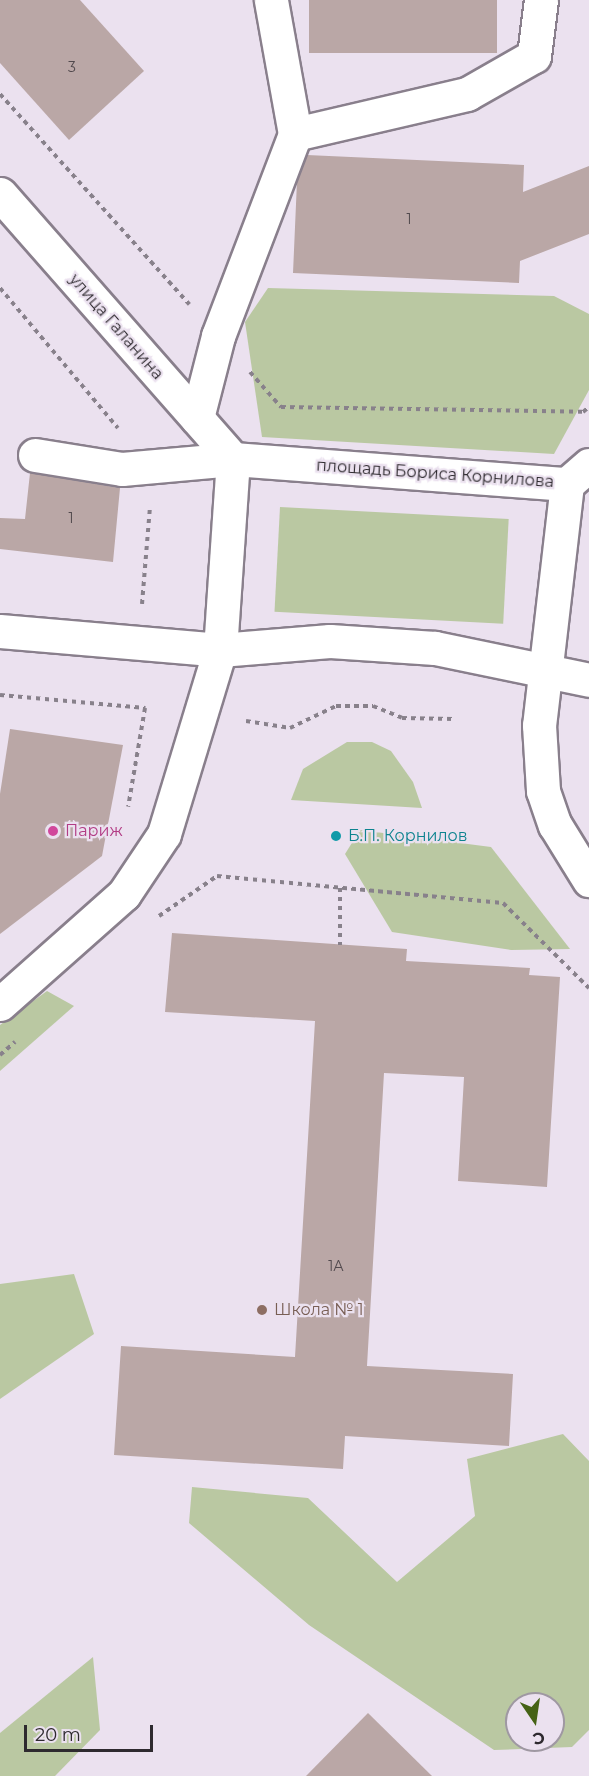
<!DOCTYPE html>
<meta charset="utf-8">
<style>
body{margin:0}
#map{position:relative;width:589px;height:1776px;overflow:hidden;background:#ebe1ef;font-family:Montserrat,sans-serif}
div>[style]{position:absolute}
.green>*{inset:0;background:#bac8a2;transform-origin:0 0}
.building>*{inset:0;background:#baa7a6;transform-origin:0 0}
.path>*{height:4px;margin-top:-2px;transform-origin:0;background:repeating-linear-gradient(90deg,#88818b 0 4.5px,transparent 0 9px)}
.roads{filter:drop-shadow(2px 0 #897f8c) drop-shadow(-2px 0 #897f8c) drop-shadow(0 2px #897f8c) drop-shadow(0 -2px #897f8c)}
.minor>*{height:33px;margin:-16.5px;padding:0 16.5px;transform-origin:16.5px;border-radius:16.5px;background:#fff}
.dots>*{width:16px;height:16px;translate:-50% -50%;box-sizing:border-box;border:3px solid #ebe1ef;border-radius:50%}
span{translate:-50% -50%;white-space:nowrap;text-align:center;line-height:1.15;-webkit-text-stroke:4.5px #ebe1ef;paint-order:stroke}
.number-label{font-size:14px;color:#51494d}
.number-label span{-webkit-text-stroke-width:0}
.street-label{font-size:16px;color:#2e2a2f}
.hotel-label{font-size:16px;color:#b23c85}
.left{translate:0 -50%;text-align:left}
.culture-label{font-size:16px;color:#0d838f}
.education-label{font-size:16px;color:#785e54}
.north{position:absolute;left:505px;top:1692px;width:60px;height:60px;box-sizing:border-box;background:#ebe1ef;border:2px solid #9f98a2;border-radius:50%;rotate:167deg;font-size:16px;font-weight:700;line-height:24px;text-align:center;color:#2e2a2f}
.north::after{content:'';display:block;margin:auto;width:21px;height:27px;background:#456215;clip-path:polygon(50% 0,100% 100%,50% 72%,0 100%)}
.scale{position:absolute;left:24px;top:1725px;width:129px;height:27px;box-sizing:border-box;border:3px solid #2e2a2f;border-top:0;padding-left:8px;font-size:18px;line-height:21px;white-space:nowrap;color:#2e2a2f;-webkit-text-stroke:4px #ebe1ef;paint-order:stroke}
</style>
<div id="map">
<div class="green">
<div style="clip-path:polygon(268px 288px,554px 296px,589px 314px,589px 390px,554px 454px,262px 437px,245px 322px)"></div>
<div style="left:280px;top:507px;width:229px;height:105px;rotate:3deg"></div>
<div style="clip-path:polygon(347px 742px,372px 742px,391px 751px,413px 782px,422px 808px,291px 800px,303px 769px)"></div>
<div style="clip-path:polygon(360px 830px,491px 847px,570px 949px,511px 950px,392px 932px,345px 854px)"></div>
<div style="clip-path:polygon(47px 991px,74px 1006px,0 1071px,0 1025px)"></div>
<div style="clip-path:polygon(74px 1274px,94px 1334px,0 1399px,0 1284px)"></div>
<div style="clip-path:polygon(evenodd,563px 1434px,589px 1461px,589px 1730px,572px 1747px,494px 1750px,309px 1625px,189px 1523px,192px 1487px,308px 1498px,397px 1582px,475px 1516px,467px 1459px,563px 1434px,517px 1704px,553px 1704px,553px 1740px,517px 1740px,517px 1704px)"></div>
<div style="clip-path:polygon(93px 1657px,100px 1730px,55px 1776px,0 1776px,0 1733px)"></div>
</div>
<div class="building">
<div style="clip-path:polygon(0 0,80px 0,144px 71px,69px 140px,0 63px)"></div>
<div style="left:309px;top:0;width:188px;height:53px"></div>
<div style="clip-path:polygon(307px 155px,524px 165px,523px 192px,589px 166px,589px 234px,520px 261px,519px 283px,293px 273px,297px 181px)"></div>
<div style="clip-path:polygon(30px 473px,120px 488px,113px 562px,0 549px,0 518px,25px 519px)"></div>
<div style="clip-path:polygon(10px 729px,123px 745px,102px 856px,0 934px,0 794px)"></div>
<div style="clip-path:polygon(172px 933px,407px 949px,406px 961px,530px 968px,529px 975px,560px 977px,547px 1187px,458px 1181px,464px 1077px,384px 1073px,367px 1366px,513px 1374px,509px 1446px,345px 1436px,343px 1469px,114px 1455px,121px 1346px,295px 1357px,315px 1021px,165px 1012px)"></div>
<div style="clip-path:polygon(368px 1713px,432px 1776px,306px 1776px)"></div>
</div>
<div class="path">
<div style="left:0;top:94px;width:283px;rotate:48deg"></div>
<div style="left:0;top:288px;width:183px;rotate:49.9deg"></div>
<div style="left:250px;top:372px;width:47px;rotate:48.5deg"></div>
<div style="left:281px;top:407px;width:302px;rotate:0.9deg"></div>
<div style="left:583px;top:412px;width:8px;rotate:-40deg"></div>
<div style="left:142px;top:604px;width:98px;rotate:-85.3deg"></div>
<div style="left:0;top:695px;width:146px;rotate:5.1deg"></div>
<div style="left:145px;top:708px;width:100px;rotate:99.7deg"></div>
<div style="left:246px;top:721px;width:45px;rotate:9deg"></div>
<div style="left:290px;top:728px;width:51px;rotate:-25.6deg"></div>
<div style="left:336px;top:706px;width:37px"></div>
<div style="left:373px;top:706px;width:31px;rotate:22deg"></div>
<div style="left:402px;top:718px;width:52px;rotate:1.1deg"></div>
<div style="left:340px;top:888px;width:57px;rotate:90deg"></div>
<div style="left:159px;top:916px;width:70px;rotate:-34.6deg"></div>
<div style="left:217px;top:876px;width:287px;rotate:5.4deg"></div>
<div style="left:503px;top:903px;width:121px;rotate:44.7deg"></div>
<div style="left:0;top:1055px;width:20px;rotate:-41deg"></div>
</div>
<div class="roads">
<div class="minor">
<div style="left:295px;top:134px;width:177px;rotate:-13.1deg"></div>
<div style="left:467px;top:94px;width:77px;rotate:-29.6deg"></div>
<div style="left:534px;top:56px;width:56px;rotate:-82.9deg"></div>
<div style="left:0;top:194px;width:353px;rotate:48.7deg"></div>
<div style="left:197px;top:418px;width:85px;rotate:-75.6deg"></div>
<div style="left:218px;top:336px;width:216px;rotate:-69.1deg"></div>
<div style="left:295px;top:134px;width:136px;rotate:-100.2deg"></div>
<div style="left:35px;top:455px;width:88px;rotate:9.1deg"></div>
<div style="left:122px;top:469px;width:111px;rotate:-5.1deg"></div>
<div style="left:233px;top:459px;width:335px;rotate:4.3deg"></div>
<div style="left:567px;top:484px;width:243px;rotate:96.6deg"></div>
<div style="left:539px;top:725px;width:66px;rotate:86.5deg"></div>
<div style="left:543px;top:791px;width:36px;rotate:71deg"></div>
<div style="left:555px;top:825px;width:65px;rotate:58.3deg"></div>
<div style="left:567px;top:484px;width:29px;rotate:-41deg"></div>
<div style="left:0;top:631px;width:221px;rotate:4.9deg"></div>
<div style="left:220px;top:650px;width:110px;rotate:-4.7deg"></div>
<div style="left:330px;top:641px;width:105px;rotate:3.8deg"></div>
<div style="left:435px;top:648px;width:157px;rotate:11.7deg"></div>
<div style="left:0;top:1004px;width:166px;rotate:-41.6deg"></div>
<div style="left:124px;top:894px;width:72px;rotate:-56.3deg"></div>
<div style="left:164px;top:834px;width:192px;rotate:-73.1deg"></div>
<div style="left:220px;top:650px;width:191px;rotate:-86.1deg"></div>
</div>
</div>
<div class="dots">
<div style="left:53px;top:831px;background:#d1479c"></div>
<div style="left:336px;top:836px;background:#0f9aa8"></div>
<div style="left:262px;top:1310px;background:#8d6e63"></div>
</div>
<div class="number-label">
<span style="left:72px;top:67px">3</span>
<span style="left:409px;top:219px">1</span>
<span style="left:71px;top:518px">1</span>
<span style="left:336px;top:1266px">1А</span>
</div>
<div class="street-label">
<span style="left:116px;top:327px;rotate:49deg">улица Галанина</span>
<span style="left:435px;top:474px;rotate:4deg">площадь Бориса Корнилова</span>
</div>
<div class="hotel-label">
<span class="left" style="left:65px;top:831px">Париж</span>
</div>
<div class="culture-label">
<span class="left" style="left:348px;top:836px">Б.П. Корнилов</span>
</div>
<div class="education-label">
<span class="left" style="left:274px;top:1310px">Школа № 1</span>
</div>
<div class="north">С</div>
<div class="scale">20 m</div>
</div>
